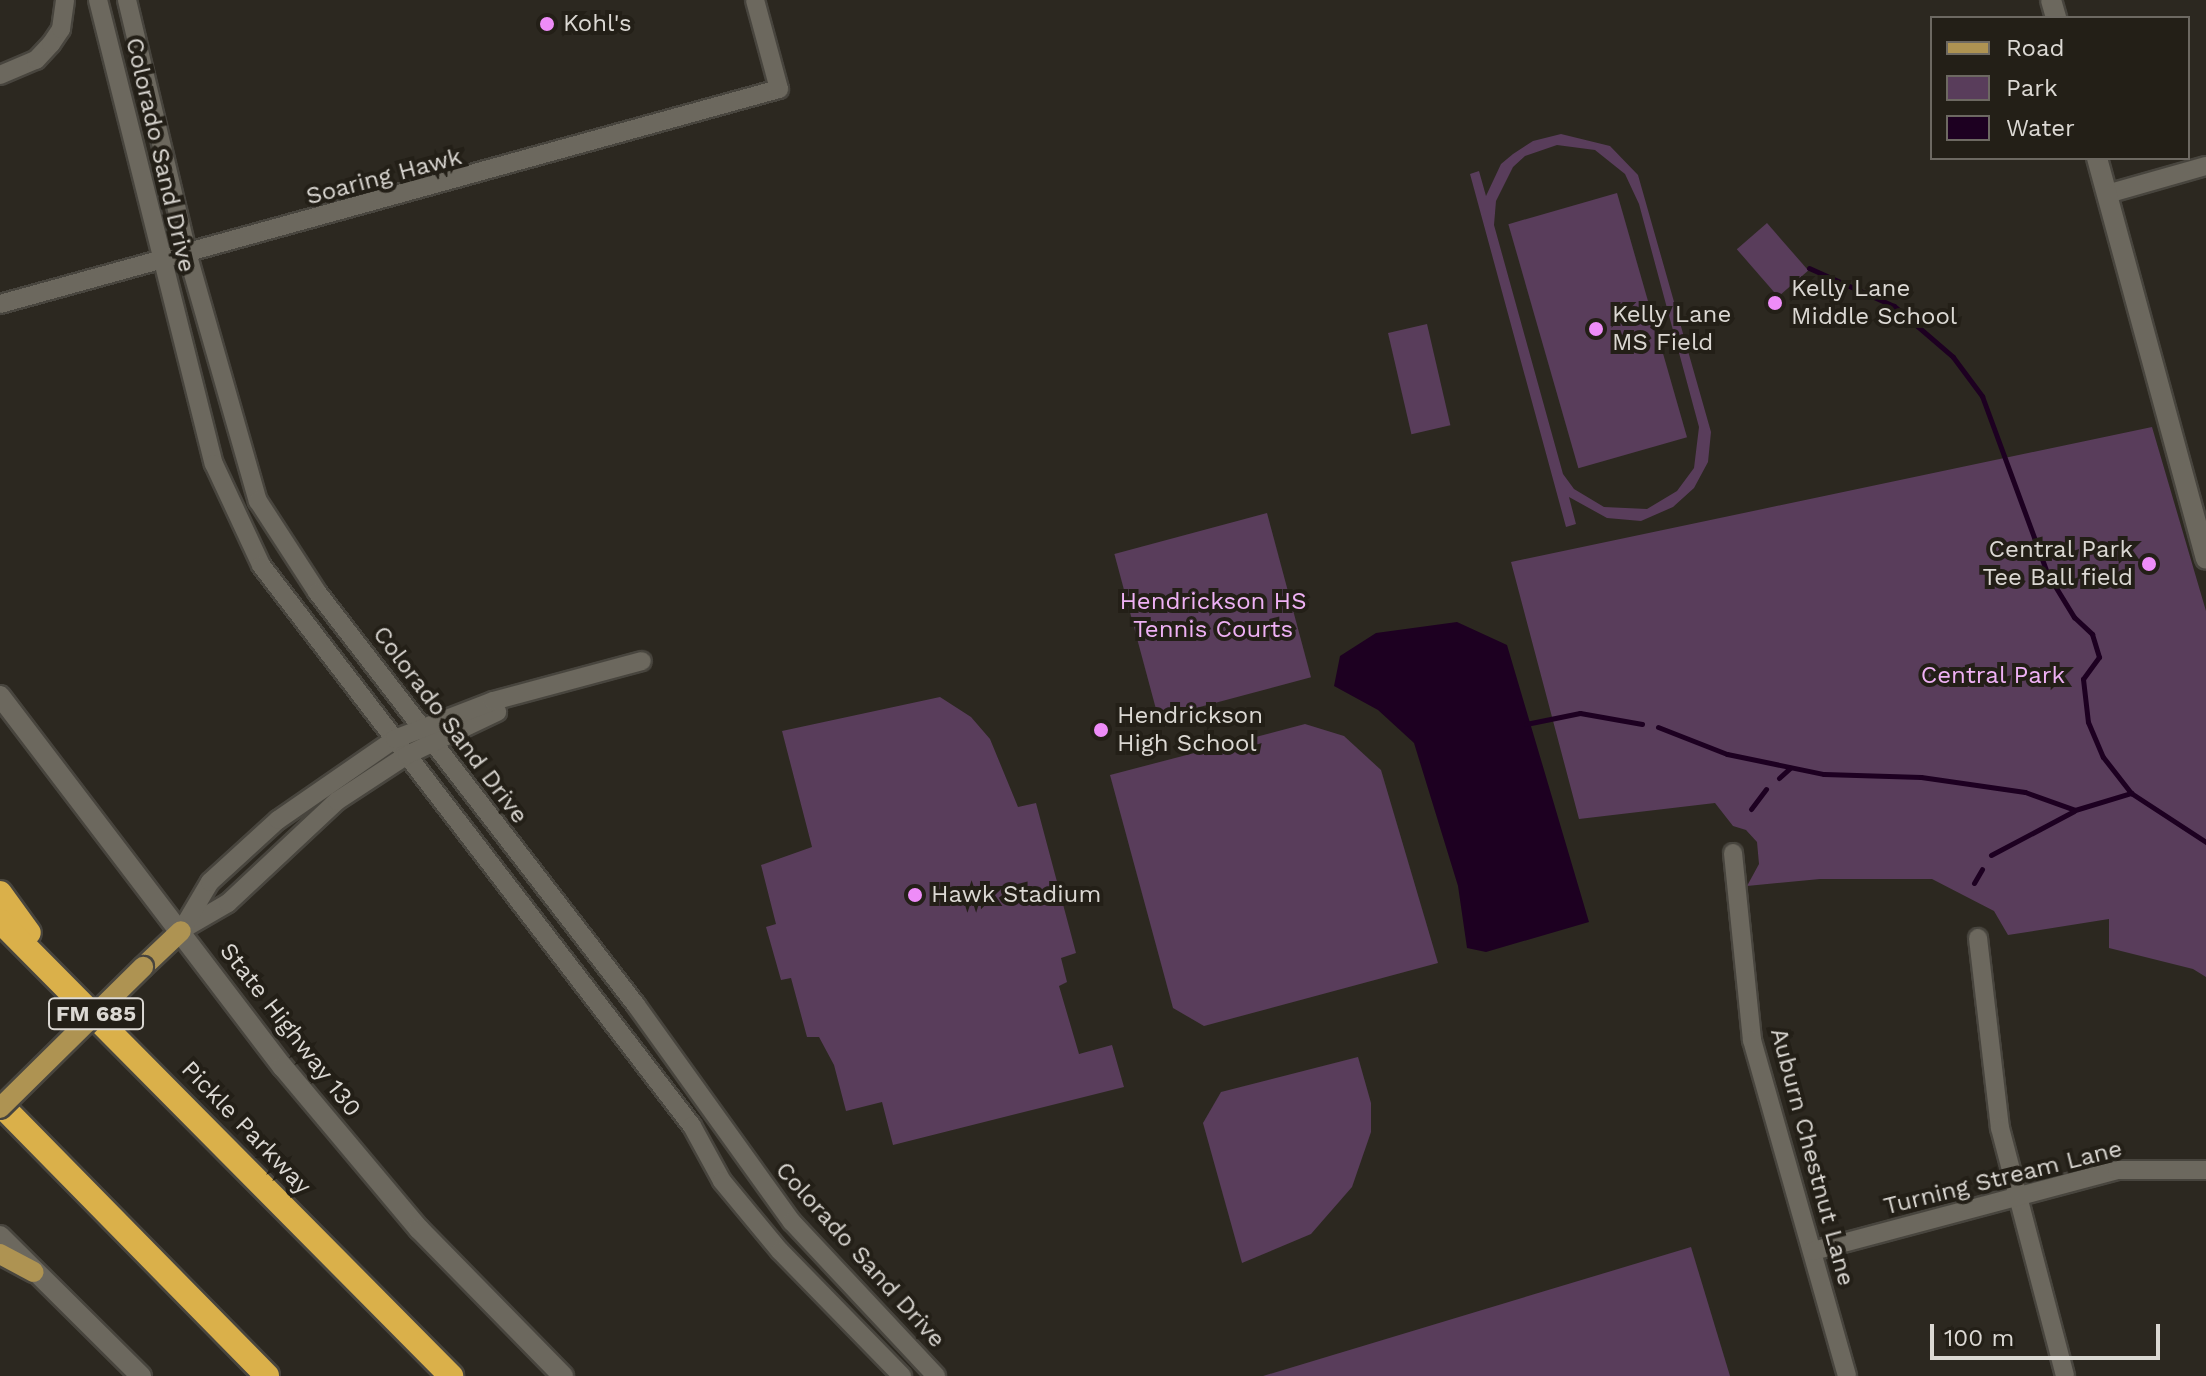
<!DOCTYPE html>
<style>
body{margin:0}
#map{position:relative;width:2206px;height:1376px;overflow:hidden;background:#2c2820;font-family:"Work Sans",sans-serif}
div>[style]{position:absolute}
.green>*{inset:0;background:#593d5b;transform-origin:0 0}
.water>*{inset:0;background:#1d0021}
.stream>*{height:5px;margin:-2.5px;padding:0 2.5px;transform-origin:2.5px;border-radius:2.5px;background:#1d0021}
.roads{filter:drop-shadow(2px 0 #48453e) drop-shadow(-2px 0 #48453e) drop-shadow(0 2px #48453e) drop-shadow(0 -2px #48453e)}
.street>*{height:18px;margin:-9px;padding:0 9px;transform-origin:9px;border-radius:9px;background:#6c685e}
.secondary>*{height:20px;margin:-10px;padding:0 10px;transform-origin:10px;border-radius:10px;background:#6c685e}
.primary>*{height:20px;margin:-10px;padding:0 10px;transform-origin:10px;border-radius:10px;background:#ae9352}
.highway>*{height:24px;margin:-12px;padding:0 12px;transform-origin:12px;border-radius:12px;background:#dab04a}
.bridges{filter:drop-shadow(2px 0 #48453e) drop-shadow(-2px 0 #48453e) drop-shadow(0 2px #48453e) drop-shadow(0 -2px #48453e)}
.primary-bridge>*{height:20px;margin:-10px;padding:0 10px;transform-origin:10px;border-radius:10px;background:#ae9352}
.dots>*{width:22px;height:22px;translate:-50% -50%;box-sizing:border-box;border:4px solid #231f17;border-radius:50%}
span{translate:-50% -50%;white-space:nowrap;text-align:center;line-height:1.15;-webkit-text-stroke:8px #231f17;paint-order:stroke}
.shield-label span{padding:2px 6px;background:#231f17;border:2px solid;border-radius:6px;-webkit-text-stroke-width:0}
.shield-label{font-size:22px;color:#dbd8d3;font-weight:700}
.poi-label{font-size:24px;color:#dbd8d3}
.left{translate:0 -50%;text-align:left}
.right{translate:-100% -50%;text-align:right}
.street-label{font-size:24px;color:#dbd8d3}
.park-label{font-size:24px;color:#efb1f5}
.legend{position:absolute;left:1930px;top:16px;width:260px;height:144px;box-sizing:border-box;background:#231f17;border:2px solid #6d6962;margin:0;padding:10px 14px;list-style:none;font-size:24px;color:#dbd8d3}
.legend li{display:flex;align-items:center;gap:16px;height:40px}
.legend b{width:40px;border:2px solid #6d6962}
.scale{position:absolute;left:1930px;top:1324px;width:230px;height:36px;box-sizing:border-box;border:4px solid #dbd8d3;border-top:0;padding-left:10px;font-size:24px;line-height:28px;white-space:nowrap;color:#dbd8d3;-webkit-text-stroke:6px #231f17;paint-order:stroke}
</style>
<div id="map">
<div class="green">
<div style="clip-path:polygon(evenodd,1561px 134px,1610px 146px,1638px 175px,1711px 432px,1708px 462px,1694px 488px,1673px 507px,1641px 521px,1607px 518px,1569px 497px,1576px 524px,1566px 527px,1470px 174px,1479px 171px,1486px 196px,1501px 164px,1513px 154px,1533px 141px,1561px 134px,1557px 145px,1595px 150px,1625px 174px,1639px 204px,1699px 427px,1694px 468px,1677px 491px,1647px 509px,1604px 507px,1574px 489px,1563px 474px,1494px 225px,1496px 201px,1513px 167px,1525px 156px,1557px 145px)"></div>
<div style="left:1617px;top:193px;width:254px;height:113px;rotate:74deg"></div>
<div style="left:1767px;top:223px;width:63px;height:40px;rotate:49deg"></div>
<div style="left:1427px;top:324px;width:104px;height:40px;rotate:77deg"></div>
<div style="clip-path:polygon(2152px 427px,2206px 611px,2206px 977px,2193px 969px,2109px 948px,2109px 919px,2008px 935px,1994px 911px,1932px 879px,1820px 879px,1747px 886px,1759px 864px,1757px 842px,1746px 830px,1733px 826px,1715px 803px,1579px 819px,1511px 562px)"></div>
<div style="left:1267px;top:513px;width:170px;height:158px;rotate:75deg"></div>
<div style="clip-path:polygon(940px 697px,971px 717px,990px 739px,1018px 807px,1036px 803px,1076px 953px,1061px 958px,1067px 982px,1059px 986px,1079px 1054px,1112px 1045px,1124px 1087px,893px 1145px,882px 1102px,846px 1111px,834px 1065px,819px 1037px,807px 1037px,791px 978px,781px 980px,766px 927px,776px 924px,761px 865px,812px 847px,782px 731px)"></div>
<div style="clip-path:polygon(1305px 724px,1344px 736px,1381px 770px,1438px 963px,1204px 1026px,1173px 1008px,1110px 775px)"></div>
<div style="clip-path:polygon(1358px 1057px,1371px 1103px,1371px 1132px,1352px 1187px,1311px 1234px,1242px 1263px,1203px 1123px,1221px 1092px)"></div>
<div style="clip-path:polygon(1691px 1247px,1730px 1376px,1263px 1376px)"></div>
</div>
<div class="water">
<div style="clip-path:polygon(1457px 622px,1507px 645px,1589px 922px,1486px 952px,1467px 948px,1458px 886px,1414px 743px,1378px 710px,1334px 686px,1340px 656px,1376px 633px)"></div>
</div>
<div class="stream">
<div style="left:1809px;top:268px;width:93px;rotate:24.1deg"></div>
<div style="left:1894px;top:306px;width:78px;rotate:40.8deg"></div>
<div style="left:1953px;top:357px;width:49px;rotate:53.4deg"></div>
<div style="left:1982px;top:396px;width:189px;rotate:69.8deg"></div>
<div style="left:2047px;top:573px;width:52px;rotate:58.5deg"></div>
<div style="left:2074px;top:617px;width:25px;rotate:43deg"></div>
<div style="left:2092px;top:634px;width:24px;rotate:73deg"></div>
<div style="left:2099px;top:657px;width:27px;rotate:126deg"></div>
<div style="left:2083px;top:679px;width:43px;rotate:83.4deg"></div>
<div style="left:2088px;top:722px;width:38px;rotate:67deg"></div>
<div style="left:2103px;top:757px;width:46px;rotate:52.1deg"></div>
<div style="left:2131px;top:793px;width:90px;rotate:33.2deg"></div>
<div style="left:1526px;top:724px;width:55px;rotate:-11.5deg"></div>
<div style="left:1580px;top:713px;width:63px;rotate:10.1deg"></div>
<div style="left:1658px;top:727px;width:74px;rotate:21.4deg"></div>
<div style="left:1727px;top:754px;width:99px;rotate:11.7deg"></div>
<div style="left:1824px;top:774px;width:97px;rotate:1.8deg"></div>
<div style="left:1921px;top:777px;width:105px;rotate:8.2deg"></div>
<div style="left:2025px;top:792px;width:53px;rotate:19.8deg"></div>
<div style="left:2075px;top:810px;width:59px;rotate:-16.9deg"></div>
<div style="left:1779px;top:778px;width:15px;rotate:-42deg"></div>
<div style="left:1751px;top:809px;width:25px;rotate:-53deg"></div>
<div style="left:1991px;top:855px;width:94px;rotate:-27.9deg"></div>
<div style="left:1974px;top:883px;width:16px;rotate:-60deg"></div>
</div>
<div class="roads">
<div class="street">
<div style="left:98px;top:0;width:478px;rotate:76deg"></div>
<div style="left:214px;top:464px;width:111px;rotate:65deg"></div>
<div style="left:261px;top:565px;width:707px;rotate:52.47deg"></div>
<div style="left:692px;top:1126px;width:63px;rotate:61.4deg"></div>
<div style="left:722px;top:1181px;width:91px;rotate:50.4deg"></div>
<div style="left:780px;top:1251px;width:175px;rotate:45.7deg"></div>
<div style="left:127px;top:0;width:263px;rotate:76.6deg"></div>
<div style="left:188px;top:256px;width:255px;rotate:74.1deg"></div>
<div style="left:258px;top:501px;width:108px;rotate:57deg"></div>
<div style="left:317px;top:592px;width:522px;rotate:52.32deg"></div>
<div style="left:636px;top:1005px;width:267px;rotate:54.3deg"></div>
<div style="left:792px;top:1222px;width:211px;rotate:46.9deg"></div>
<div style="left:0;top:75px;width:39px;rotate:-23deg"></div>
<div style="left:36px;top:60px;width:22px;rotate:-47deg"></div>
<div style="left:51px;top:44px;width:18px;rotate:-56deg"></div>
<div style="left:61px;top:29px;width:29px;rotate:-82deg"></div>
<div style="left:2107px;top:194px;width:103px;rotate:-15.8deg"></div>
<div style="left:0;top:304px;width:808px;rotate:-15.43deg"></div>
<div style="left:779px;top:89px;width:92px;rotate:-105.1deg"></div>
<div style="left:1733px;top:853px;width:188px;rotate:84.2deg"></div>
<div style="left:1752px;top:1040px;width:349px;rotate:74.2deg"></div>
<div style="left:185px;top:928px;width:50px;rotate:-30.2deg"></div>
<div style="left:228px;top:903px;width:149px;rotate:-43.1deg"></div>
<div style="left:337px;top:801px;width:84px;rotate:-33.3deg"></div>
<div style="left:407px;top:755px;width:100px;rotate:-25.5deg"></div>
<div style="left:181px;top:931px;width:57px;rotate:-59.4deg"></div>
<div style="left:210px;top:882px;width:92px;rotate:-42.4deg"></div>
<div style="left:278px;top:820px;width:142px;rotate:-34.7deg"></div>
<div style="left:395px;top:739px;width:105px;rotate:-21.2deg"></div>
<div style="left:493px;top:701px;width:154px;rotate:-15deg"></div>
<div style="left:1978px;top:938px;width:191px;rotate:83.4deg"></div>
<div style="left:2000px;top:1128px;width:256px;rotate:75.3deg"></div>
<div style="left:1813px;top:1251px;width:315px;rotate:-14.9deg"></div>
<div style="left:2117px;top:1170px;width:89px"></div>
</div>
<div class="secondary">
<div style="left:2051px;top:0;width:19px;rotate:74deg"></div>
<div style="left:2097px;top:158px;width:415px;rotate:74.8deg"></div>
<div style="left:0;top:696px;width:467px;rotate:52.7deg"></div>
<div style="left:283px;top:1067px;width:212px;rotate:50deg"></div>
<div style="left:419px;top:1229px;width:206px;rotate:45.6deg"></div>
<div style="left:0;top:1236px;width:199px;rotate:44.8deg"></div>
</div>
<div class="primary">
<div style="left:143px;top:967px;width:52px;rotate:-43.5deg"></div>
<div style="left:0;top:1254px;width:38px;rotate:28deg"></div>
</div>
<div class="highway">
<div style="left:0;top:893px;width:49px;rotate:54.1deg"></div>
<div style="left:0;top:921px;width:641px;rotate:45.25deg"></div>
<div style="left:0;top:1104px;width:381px;rotate:45.5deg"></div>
</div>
</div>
<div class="bridges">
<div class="primary-bridge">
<div style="left:0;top:1108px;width:201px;rotate:-44.6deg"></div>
</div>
</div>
<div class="dots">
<div style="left:547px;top:24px;background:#ee8cf8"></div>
<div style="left:1775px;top:303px;background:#ee8cf8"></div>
<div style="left:1596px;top:329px;background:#ee8cf8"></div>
<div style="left:2149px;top:564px;background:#ee8cf8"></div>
<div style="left:1101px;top:730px;background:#ee8cf8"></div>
<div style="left:915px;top:895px;background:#ee8cf8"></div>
</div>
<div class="shield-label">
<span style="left:96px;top:1014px">FM 685</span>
</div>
<div class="poi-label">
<span class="left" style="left:563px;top:24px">Kohl's</span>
<span class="left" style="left:1791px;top:303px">Kelly Lane<br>Middle School</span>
<span class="left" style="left:1612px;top:329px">Kelly Lane<br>MS Field</span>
<span class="right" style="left:2133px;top:564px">Central Park<br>Tee Ball field</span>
<span class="left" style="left:1117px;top:730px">Hendrickson<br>High School</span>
<span class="left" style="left:931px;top:895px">Hawk Stadium</span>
</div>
<div class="street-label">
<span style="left:160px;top:155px;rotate:77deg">Colorado Sand Drive</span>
<span style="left:384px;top:177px;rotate:-15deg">Soaring Hawk</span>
<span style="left:450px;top:725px;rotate:53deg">Colorado Sand Drive</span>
<span style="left:290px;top:1030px;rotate:52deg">State Highway 130</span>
<span style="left:246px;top:1128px;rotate:46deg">Pickle Parkway</span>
<span style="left:1812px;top:1157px;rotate:75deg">Auburn Chestnut Lane</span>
<span style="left:2003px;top:1178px;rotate:-14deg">Turning Stream Lane</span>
<span style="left:860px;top:1255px;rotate:48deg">Colorado Sand Drive</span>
</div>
<div class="park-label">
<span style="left:1213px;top:616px">Hendrickson HS<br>Tennis Courts</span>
<span style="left:1993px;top:676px">Central Park</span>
</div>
<ul class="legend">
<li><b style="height:10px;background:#ae9352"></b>Road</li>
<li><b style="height:22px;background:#593d5b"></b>Park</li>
<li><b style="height:22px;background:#1d0021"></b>Water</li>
</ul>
<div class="scale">100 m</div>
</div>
